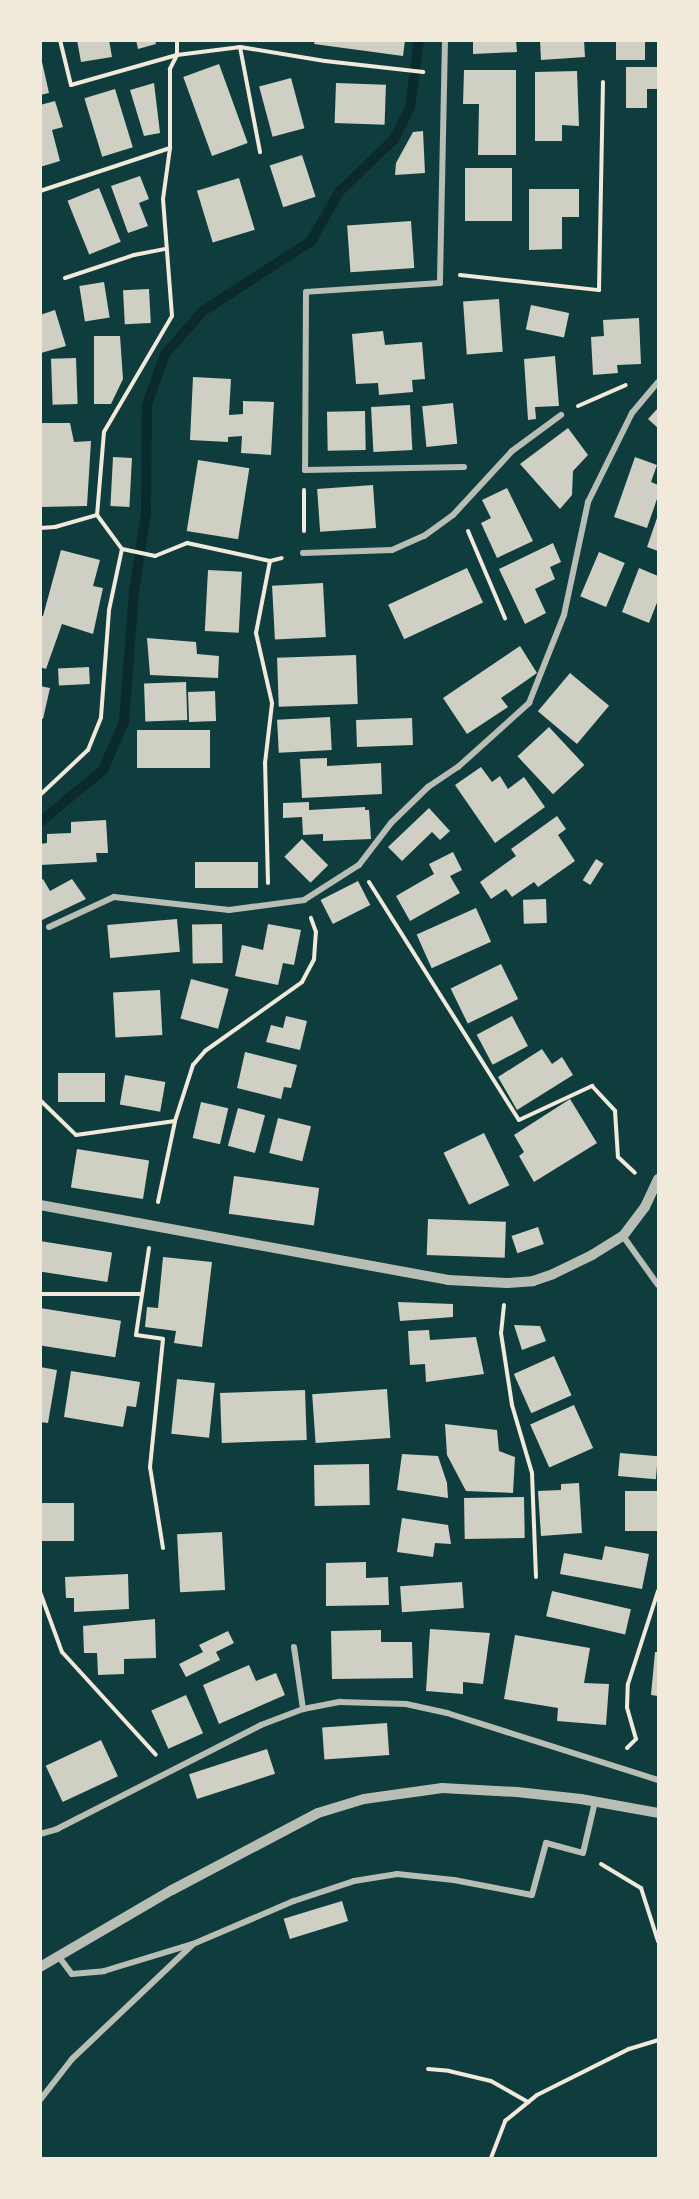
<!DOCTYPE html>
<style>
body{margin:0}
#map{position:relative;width:699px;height:2199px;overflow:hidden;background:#0f3d3e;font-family:"Asap Condensed",sans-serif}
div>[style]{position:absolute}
.stream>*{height:10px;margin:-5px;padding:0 5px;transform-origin:5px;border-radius:5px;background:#0a2a2b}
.building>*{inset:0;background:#cfcfc3;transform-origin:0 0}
.path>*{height:4px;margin:-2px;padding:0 2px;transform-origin:2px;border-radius:2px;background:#f1e9da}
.minor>*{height:6px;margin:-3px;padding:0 3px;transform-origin:3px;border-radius:3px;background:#b8beb3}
.tertiary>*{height:10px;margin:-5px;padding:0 5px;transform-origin:5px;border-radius:5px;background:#b8beb3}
span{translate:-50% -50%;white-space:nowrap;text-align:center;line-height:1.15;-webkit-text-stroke:5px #f1e9da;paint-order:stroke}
.frame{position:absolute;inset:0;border:42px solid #f1e9da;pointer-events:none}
</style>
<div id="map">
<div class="stream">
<div style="left:40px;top:822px;width:82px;rotate:-39.5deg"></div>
<div style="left:103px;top:770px;width:52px;rotate:-66.4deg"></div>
<div style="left:124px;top:722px;width:130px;rotate:-85.6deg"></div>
<div style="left:134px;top:592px;width:80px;rotate:-81.4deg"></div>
<div style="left:146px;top:513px;width:108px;rotate:-89.5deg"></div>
<div style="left:147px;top:405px;width:54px;rotate:-70.6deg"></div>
<div style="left:165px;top:354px;width:57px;rotate:-48.5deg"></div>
<div style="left:203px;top:311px;width:129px;rotate:-32.9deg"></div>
<div style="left:311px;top:241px;width:56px;rotate:-60.3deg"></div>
<div style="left:339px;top:192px;width:76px;rotate:-43.9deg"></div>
<div style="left:394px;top:139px;width:35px;rotate:-63deg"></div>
<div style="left:410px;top:108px;width:69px;rotate:-82.5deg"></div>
</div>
<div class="building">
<div style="clip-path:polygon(77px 40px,109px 40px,112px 57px,81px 62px)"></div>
<div style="clip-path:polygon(136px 40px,155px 40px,156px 44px,138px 49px)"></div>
<div style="clip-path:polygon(315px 40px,405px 40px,403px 56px,314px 44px)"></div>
<div style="clip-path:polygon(473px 40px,516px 40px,517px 52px,473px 54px)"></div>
<div style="clip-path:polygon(540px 40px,584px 40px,585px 57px,541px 60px)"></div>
<div style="left:616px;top:40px;width:29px;height:20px"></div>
<div style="clip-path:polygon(40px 53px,49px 93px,40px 95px)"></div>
<div style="left:219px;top:64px;width:84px;height:38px;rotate:70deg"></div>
<div style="clip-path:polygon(626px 67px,658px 67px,658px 89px,647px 89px,647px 108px,626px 108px)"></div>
<div style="clip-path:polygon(464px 70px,516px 70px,516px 155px,478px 155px,479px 104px,463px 104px)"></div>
<div style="clip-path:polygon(577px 71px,579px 126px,562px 125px,562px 141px,535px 141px,535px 72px)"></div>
<div style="left:291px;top:78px;width:52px;height:33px;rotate:75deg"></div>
<div style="clip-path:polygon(154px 83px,160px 133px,144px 136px,130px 90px)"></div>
<div style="left:336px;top:83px;width:50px;height:40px;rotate:2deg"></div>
<div style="left:115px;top:89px;width:61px;height:32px;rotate:73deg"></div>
<div style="clip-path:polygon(55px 101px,63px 127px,52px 130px,60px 161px,40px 167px,40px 105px)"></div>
<div style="clip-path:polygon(423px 131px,425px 173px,395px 175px,396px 163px,413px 132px)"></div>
<div style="left:302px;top:155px;width:44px;height:34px;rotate:72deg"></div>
<div style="left:465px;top:168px;width:47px;height:53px"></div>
<div style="clip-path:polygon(140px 176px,149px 199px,139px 203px,148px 226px,128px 233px,111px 186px)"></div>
<div style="left:239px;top:178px;width:54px;height:44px;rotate:73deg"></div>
<div style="left:99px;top:188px;width:58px;height:34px;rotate:68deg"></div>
<div style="clip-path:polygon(529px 189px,579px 189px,579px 217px,562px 217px,562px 249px,529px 250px)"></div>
<div style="left:411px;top:221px;width:47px;height:64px;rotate:86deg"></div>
<div style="left:104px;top:282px;width:36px;height:25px;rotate:81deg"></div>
<div style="left:149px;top:289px;width:34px;height:26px;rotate:87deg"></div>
<div style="left:499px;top:299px;width:53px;height:36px;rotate:86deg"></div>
<div style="left:531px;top:305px;width:39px;height:25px;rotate:12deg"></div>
<div style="clip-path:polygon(55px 310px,66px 346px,41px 353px,40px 315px)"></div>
<div style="clip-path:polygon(639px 318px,641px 364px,617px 365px,618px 373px,593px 375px,591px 337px,604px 336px,603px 320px)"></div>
<div style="clip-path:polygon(383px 331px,385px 345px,422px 342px,425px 379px,412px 380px,413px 392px,379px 395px,378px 383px,356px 384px,352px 334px)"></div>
<div style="clip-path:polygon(94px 336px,120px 336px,123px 379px,111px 404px,94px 404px)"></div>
<div style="clip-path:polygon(555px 356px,559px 406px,535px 407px,536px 419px,528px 420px,524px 359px)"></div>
<div style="left:76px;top:358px;width:46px;height:25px;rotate:88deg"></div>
<div style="clip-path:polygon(193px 377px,231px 379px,229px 415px,243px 414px,243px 401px,274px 402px,271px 455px,241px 453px,242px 436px,228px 437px,228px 442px,190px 440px)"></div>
<div style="left:453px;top:403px;width:41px;height:31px;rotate:84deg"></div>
<div style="left:410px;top:405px;width:45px;height:39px;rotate:87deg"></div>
<div style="clip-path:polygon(658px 408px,658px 428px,648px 419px)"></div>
<div style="left:365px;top:411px;width:39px;height:38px;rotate:89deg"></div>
<div style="clip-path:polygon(40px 423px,70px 423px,74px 442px,91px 441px,87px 506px,40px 507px)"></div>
<div style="clip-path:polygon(568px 428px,588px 455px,573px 471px,572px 495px,560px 509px,520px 464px)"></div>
<div style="left:113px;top:457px;width:19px;height:49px;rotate:3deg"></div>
<div style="clip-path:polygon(635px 457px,657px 465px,651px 482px,658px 485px,658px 496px,647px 528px,614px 517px)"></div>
<div style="left:198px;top:460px;width:52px;height:72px;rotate:9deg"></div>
<div style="left:373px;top:485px;width:43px;height:56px;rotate:86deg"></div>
<div style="clip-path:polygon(507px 488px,533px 541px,497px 558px,481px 523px,491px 518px,482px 500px)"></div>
<div style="clip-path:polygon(658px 515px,658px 551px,647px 547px)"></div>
<div style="clip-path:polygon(553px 543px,561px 562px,550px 567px,555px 579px,535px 589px,546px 613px,525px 624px,499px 569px)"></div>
<div style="clip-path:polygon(61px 550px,100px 560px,93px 586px,103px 588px,93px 634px,62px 624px,46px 669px,40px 667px,40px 616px,43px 616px)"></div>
<div style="left:599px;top:552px;width:28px;height:48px;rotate:23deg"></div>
<div style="left:467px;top:568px;width:38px;height:87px;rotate:65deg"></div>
<div style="clip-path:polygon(639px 568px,658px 576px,658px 600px,649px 623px,622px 612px)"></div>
<div style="left:208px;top:570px;width:34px;height:61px;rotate:3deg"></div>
<div style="left:323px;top:583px;width:54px;height:51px;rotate:87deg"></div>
<div style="clip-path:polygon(147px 638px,196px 642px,197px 654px,219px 656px,218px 678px,150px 675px)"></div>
<div style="clip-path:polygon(520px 646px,537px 673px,501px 698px,508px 707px,467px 734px,443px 698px)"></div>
<div style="left:356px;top:655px;width:49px;height:79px;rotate:88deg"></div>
<div style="left:89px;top:667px;width:17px;height:31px;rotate:87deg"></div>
<div style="left:570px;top:673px;width:51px;height:50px;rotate:40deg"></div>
<div style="left:186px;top:682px;width:38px;height:42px;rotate:88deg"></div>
<div style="clip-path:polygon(40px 686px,50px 688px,43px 719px,40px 718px)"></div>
<div style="left:215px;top:691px;width:30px;height:27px;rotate:88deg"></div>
<div style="left:330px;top:717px;width:33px;height:53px;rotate:87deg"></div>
<div style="left:412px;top:718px;width:27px;height:56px;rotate:88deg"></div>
<div style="left:549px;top:727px;width:52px;height:43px;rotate:47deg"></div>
<div style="left:137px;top:730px;width:73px;height:38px"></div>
<div style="clip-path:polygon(327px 758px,327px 766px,381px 763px,382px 794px,302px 798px,300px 759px)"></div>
<div style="clip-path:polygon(481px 767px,492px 782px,500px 776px,508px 789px,524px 777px,545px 807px,495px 843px,455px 785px)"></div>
<div style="clip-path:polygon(309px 802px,309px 810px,365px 807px,365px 810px,369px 810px,371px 839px,323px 841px,323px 834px,303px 835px,302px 817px,283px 818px,283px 803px)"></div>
<div style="clip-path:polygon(429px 808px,450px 831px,440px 840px,432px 832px,402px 861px,388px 847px)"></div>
<div style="clip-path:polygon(557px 816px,566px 829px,558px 835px,575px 861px,538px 887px,534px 882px,512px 897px,506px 889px,491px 899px,480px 882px,516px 856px,511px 849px)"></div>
<div style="clip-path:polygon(106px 820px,108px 853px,96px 853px,97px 862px,40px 865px,40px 844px,47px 843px,47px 834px,71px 833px,71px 822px)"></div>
<div style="left:302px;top:839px;width:37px;height:25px;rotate:45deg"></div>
<div style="clip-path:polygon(453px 852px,462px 870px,450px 876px,460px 893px,410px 921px,396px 896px,434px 874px,429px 864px)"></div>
<div style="left:596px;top:859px;width:9px;height:25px;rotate:32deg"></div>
<div style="left:195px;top:862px;width:63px;height:26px"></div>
<div style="clip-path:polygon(43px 879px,50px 891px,72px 879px,86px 899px,40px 921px,40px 881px)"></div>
<div style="left:358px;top:881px;width:27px;height:42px;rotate:63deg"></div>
<div style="left:546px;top:899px;width:24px;height:23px;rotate:88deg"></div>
<div style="left:476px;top:908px;width:37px;height:65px;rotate:66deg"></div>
<div style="left:177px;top:919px;width:33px;height:70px;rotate:85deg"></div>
<div style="left:222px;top:924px;width:39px;height:30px;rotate:89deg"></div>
<div style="clip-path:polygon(268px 924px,301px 930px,294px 965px,283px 963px,278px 985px,235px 976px,242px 945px,263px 950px)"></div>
<div style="left:501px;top:964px;width:39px;height:56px;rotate:64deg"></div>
<div style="left:191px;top:979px;width:39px;height:41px;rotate:15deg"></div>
<div style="left:160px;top:990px;width:45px;height:47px;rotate:87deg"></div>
<div style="clip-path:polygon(286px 1016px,307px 1021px,300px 1050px,266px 1042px,271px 1025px,283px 1028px)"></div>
<div style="left:512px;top:1016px;width:34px;height:40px;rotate:62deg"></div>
<div style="clip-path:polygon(542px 1049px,552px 1064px,562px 1057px,573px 1075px,517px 1110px,498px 1077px)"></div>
<div style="clip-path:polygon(245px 1052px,297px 1065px,291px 1088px,284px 1087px,281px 1099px,237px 1088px)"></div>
<div style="left:58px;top:1073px;width:47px;height:29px"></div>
<div style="left:125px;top:1075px;width:41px;height:30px;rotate:10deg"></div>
<div style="clip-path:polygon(570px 1099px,597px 1143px,534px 1182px,519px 1156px,524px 1152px,514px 1135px)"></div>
<div style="left:201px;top:1102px;width:28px;height:37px;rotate:13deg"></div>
<div style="left:238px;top:1108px;width:28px;height:39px;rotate:15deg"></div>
<div style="left:278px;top:1118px;width:34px;height:36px;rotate:14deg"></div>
<div style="left:484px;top:1133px;width:58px;height:45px;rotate:64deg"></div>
<div style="left:77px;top:1149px;width:73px;height:39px;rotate:9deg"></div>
<div style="left:234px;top:1176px;width:86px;height:38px;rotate:8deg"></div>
<div style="left:428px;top:1219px;width:78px;height:36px;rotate:2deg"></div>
<div style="left:538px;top:1227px;width:18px;height:28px;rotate:71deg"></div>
<div style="left:40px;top:1241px;width:73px;height:30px;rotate:9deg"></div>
<div style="clip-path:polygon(163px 1257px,212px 1262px,202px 1347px,174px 1343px,176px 1331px,145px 1327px,147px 1307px,158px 1308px)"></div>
<div style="clip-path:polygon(398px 1302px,453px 1304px,453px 1317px,400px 1321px)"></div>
<div style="left:40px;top:1308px;width:82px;height:37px;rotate:9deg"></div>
<div style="clip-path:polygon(514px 1325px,540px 1326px,546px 1341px,522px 1350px)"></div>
<div style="clip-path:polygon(429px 1330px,430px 1340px,476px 1337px,484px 1374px,426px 1382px,425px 1364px,410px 1365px,408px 1331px)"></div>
<div style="left:554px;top:1356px;width:43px;height:44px;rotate:66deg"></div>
<div style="clip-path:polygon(40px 1367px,57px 1370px,48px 1423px,40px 1422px)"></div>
<div style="clip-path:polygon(71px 1371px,140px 1382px,136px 1407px,127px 1406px,123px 1427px,64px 1417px)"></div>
<div style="left:177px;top:1379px;width:38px;height:55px;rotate:6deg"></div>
<div style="left:387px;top:1389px;width:49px;height:75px;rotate:86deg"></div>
<div style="left:305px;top:1390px;width:50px;height:85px;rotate:88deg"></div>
<div style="left:574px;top:1405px;width:47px;height:48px;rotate:66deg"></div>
<div style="clip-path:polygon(445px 1424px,497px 1430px,499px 1451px,515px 1457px,513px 1493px,466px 1491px,447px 1455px)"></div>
<div style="left:620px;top:1453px;width:38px;height:23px;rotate:5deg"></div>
<div style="clip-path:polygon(402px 1454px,438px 1456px,447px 1483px,448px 1498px,397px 1490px)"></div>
<div style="left:369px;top:1464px;width:41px;height:55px;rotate:89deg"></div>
<div style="clip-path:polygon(579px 1483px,582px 1533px,541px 1536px,538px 1491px,561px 1490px,561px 1484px)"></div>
<div style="left:625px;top:1491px;width:33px;height:40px"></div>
<div style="left:524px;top:1497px;width:41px;height:60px;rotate:89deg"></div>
<div style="left:40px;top:1503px;width:34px;height:38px"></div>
<div style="clip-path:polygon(402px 1518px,448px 1525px,451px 1544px,435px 1543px,433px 1557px,397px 1552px)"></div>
<div style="left:222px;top:1532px;width:58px;height:45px;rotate:87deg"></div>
<div style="clip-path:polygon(605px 1546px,649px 1554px,642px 1589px,560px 1574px,564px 1553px,602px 1560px)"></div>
<div style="clip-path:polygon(366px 1562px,366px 1578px,388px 1577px,389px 1605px,326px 1606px,326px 1563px)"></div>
<div style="clip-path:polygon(128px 1574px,129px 1609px,74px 1612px,74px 1598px,66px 1598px,65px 1577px)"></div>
<div style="left:462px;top:1582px;width:26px;height:62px;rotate:86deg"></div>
<div style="left:552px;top:1591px;width:81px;height:26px;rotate:13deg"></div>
<div style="clip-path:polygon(155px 1619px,156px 1658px,124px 1659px,124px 1674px,98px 1675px,97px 1653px,84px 1653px,83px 1626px)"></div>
<div style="clip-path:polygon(430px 1629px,490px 1633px,483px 1684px,463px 1682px,463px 1694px,426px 1691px)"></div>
<div style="clip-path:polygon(381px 1630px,381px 1642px,412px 1642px,413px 1678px,332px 1679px,331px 1631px)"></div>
<div style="clip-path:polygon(228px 1631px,234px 1643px,216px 1652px,220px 1660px,186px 1677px,179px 1664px,203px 1652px,199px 1645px)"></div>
<div style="clip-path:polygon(515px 1635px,590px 1648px,584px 1683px,609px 1684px,606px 1725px,557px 1721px,558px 1708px,504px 1699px)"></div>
<div style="clip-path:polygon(655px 1652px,658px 1652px,658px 1696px,651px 1695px)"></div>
<div style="clip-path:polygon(249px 1665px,256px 1681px,276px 1673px,285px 1695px,219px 1724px,203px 1685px)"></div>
<div style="left:186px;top:1695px;width:42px;height:38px;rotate:66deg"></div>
<div style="left:387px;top:1723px;width:32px;height:65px;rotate:86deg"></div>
<div style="left:101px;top:1740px;width:40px;height:61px;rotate:65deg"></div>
<div style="left:267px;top:1749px;width:26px;height:82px;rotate:72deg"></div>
<div style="left:342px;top:1901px;width:21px;height:61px;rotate:73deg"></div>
</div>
<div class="path">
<div style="left:60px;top:40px;width:46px;rotate:76.3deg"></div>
<div style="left:71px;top:85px;width:110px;rotate:-15.8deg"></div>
<div style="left:177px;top:55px;width:64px;rotate:-7.2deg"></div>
<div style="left:240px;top:47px;width:86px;rotate:9.4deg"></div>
<div style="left:325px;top:61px;width:99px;rotate:6.4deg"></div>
<div style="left:177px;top:40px;width:15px;rotate:90deg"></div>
<div style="left:177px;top:55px;width:16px;rotate:117deg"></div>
<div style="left:170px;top:69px;width:79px;rotate:90deg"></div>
<div style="left:170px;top:148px;width:51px;rotate:97.8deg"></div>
<div style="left:163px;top:199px;width:117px;rotate:85.6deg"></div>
<div style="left:172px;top:316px;width:134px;rotate:120.4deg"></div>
<div style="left:104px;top:432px;width:83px;rotate:94.8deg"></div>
<div style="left:97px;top:515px;width:42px;rotate:53.7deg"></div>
<div style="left:122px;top:549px;width:34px;rotate:12deg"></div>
<div style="left:155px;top:556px;width:35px;rotate:-22deg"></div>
<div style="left:187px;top:543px;width:85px;rotate:12.2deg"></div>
<div style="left:270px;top:561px;width:12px;rotate:-14deg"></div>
<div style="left:240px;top:47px;width:107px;rotate:79.2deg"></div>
<div style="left:40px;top:191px;width:137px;rotate:-18.3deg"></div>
<div style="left:460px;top:275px;width:140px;rotate:6.2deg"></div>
<div style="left:599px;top:290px;width:208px;rotate:-88.9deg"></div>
<div style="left:65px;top:278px;width:73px;rotate:-18.4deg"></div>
<div style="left:134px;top:255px;width:32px;rotate:-11deg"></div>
<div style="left:578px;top:406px;width:52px;rotate:-23.6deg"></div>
<div style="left:40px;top:528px;width:15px;rotate:-4deg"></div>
<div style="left:55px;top:527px;width:44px;rotate:-15.9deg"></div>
<div style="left:304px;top:531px;width:41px;rotate:-90deg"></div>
<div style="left:468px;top:531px;width:95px;rotate:67deg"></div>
<div style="left:40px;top:795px;width:66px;rotate:-43.2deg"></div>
<div style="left:88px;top:750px;width:35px;rotate:-68deg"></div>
<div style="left:101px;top:717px;width:107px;rotate:-85.7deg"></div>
<div style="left:109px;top:610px;width:62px;rotate:-78deg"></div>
<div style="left:369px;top:882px;width:281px;rotate:57.8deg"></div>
<div style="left:519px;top:1120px;width:81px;rotate:-25deg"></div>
<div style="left:592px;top:1086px;width:34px;rotate:47deg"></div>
<div style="left:615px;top:1111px;width:46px;rotate:86.3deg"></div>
<div style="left:618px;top:1157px;width:23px;rotate:43deg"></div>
<div style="left:268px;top:883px;width:120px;rotate:-91.4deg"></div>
<div style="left:265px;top:763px;width:60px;rotate:-83.3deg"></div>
<div style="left:272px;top:703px;width:72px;rotate:-102.9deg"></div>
<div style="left:256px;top:633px;width:73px;rotate:-79deg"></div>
<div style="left:40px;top:1100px;width:50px;rotate:44.2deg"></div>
<div style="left:76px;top:1135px;width:100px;rotate:-8deg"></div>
<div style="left:158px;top:1202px;width:83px;rotate:-78.1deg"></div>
<div style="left:175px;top:1121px;width:59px;rotate:-72.2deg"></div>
<div style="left:193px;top:1065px;width:18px;rotate:-49deg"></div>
<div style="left:205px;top:1051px;width:119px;rotate:-35.4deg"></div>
<div style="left:302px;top:982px;width:26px;rotate:-62deg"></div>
<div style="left:314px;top:959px;width:27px;rotate:-86deg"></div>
<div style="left:316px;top:932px;width:15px;rotate:-110deg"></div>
<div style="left:149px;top:1248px;width:88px;rotate:98.5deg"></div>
<div style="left:136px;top:1335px;width:27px;rotate:8deg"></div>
<div style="left:163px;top:1339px;width:129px;rotate:95.8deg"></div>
<div style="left:150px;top:1467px;width:82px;rotate:80.9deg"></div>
<div style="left:40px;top:1294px;width:101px"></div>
<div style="left:504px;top:1305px;width:28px;rotate:96deg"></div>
<div style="left:501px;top:1333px;width:73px;rotate:81.3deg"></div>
<div style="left:512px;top:1405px;width:71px;rotate:73.6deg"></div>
<div style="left:532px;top:1473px;width:104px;rotate:87.8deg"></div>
<div style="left:40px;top:1592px;width:64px;rotate:69.9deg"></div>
<div style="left:62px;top:1652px;width:139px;rotate:47.6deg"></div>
<div style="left:627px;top:1748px;width:13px;rotate:-45deg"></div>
<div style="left:636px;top:1739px;width:33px;rotate:-106deg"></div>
<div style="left:627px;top:1707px;width:23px;rotate:-88deg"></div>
<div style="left:628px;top:1684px;width:98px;rotate:-72.1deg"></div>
<div style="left:601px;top:1864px;width:47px;rotate:31deg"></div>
<div style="left:641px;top:1888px;width:56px;rotate:72.2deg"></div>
<div style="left:428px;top:2069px;width:21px;rotate:5deg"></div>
<div style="left:449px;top:2071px;width:43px;rotate:13.4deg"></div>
<div style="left:491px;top:2081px;width:43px;rotate:29.6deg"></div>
<div style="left:491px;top:2158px;width:40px;rotate:-69deg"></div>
<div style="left:505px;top:2121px;width:41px;rotate:-39.1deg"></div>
<div style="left:537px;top:2095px;width:103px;rotate:-26.6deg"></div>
<div style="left:629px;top:2049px;width:30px;rotate:-17deg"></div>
</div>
<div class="minor">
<div style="left:445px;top:40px;width:243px;rotate:91.2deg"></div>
<div style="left:440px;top:283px;width:134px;rotate:176.2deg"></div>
<div style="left:306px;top:292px;width:178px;rotate:90.3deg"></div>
<div style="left:305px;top:470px;width:159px;rotate:-1.1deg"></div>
<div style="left:303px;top:553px;width:89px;rotate:-1.9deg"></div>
<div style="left:392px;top:550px;width:35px;rotate:-24deg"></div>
<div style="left:424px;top:536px;width:36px;rotate:-36deg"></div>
<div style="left:453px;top:515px;width:87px;rotate:-47.3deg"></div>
<div style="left:512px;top:451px;width:61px;rotate:-36.3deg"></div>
<div style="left:49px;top:927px;width:72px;rotate:-24.8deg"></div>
<div style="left:114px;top:897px;width:116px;rotate:6.4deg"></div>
<div style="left:229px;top:910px;width:76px;rotate:-7.6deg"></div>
<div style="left:304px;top:900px;width:65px;rotate:-32.5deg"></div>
<div style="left:359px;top:865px;width:53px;rotate:-52.7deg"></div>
<div style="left:391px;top:823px;width:52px;rotate:-44.2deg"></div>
<div style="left:428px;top:787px;width:36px;rotate:-34deg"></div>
<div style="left:458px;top:767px;width:96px;rotate:-42deg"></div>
<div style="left:529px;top:703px;width:95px;rotate:-68.3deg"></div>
<div style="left:564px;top:615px;width:116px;rotate:-78deg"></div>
<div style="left:588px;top:502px;width:99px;rotate:-63.7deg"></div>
<div style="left:632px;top:413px;width:40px;rotate:-50deg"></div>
<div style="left:623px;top:1236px;width:60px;rotate:54.5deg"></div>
<div style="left:294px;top:1647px;width:63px;rotate:81.7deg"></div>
<div style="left:40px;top:1834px;width:18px;rotate:-16deg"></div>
<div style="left:57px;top:1829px;width:229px;rotate:-27deg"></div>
<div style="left:261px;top:1725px;width:45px;rotate:-20.9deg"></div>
<div style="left:303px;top:1709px;width:38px;rotate:-11deg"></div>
<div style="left:340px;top:1702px;width:66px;rotate:1.7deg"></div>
<div style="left:406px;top:1704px;width:42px;rotate:12.4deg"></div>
<div style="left:447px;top:1713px;width:221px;rotate:17.6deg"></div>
<div style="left:59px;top:1957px;width:21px;rotate:53deg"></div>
<div style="left:72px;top:1974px;width:32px;rotate:-5deg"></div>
<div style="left:104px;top:1971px;width:93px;rotate:-16.9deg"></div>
<div style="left:193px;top:1944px;width:110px;rotate:-23.1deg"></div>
<div style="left:294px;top:1901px;width:63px;rotate:-18.4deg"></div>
<div style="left:354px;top:1881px;width:44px;rotate:-9.2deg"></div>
<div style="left:397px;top:1874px;width:57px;rotate:6deg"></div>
<div style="left:454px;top:1880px;width:79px;rotate:10.9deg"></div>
<div style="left:532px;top:1895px;width:54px;rotate:-74.9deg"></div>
<div style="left:546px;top:1843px;width:38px;rotate:15deg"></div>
<div style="left:583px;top:1853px;width:52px;rotate:-76.8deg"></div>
<div style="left:40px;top:2100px;width:52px;rotate:-52deg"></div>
<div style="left:72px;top:2059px;width:167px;rotate:-43.5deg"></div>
</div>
<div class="tertiary">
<div style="left:40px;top:1205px;width:415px;rotate:10.4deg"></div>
<div style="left:448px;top:1280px;width:59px;rotate:2.9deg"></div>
<div style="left:507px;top:1283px;width:26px;rotate:-4deg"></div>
<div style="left:533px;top:1281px;width:21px;rotate:-19deg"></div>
<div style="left:553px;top:1274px;width:43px;rotate:-26deg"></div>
<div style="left:592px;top:1255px;width:36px;rotate:-32deg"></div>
<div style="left:623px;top:1236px;width:36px;rotate:-53deg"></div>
<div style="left:645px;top:1207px;width:31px;rotate:-65deg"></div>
<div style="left:40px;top:1967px;width:153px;rotate:-30.3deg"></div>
<div style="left:172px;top:1890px;width:165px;rotate:-27.8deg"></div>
<div style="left:318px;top:1813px;width:48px;rotate:-16.9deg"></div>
<div style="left:364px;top:1799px;width:79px;rotate:-8deg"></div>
<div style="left:442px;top:1788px;width:75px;rotate:3.1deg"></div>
<div style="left:517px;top:1792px;width:64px;rotate:6.2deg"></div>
<div style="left:581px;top:1799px;width:78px;rotate:10.3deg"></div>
</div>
<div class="frame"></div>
</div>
